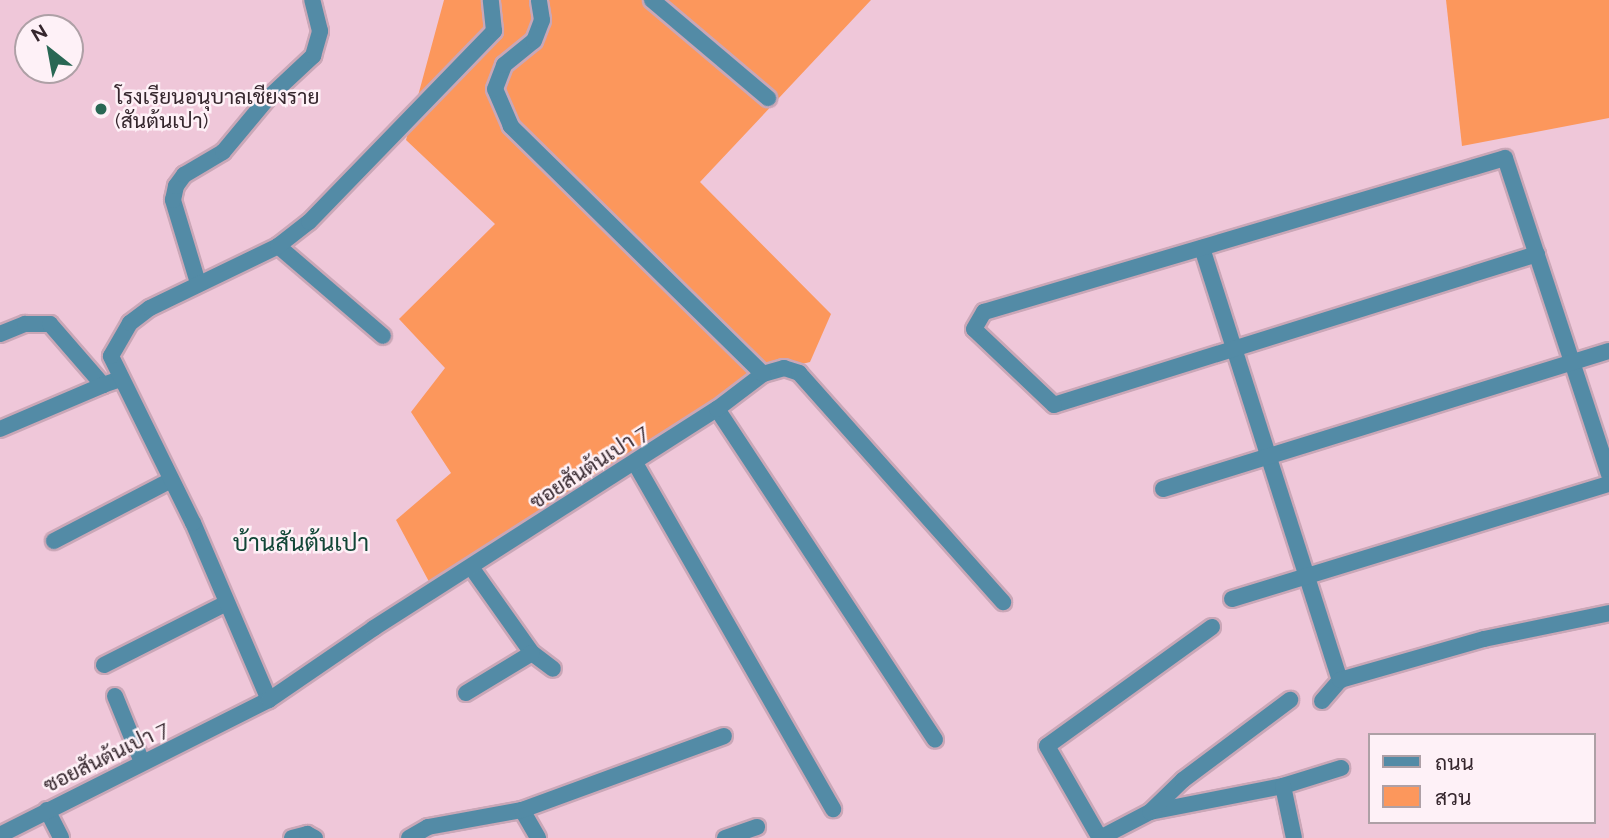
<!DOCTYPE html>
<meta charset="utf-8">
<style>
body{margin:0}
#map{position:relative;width:1609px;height:838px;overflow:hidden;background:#efc7d9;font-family:Raleway,Sarabun,sans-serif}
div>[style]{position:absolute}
.green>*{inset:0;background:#fc975c}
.roads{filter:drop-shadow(2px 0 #caa7b7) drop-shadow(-2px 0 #caa7b7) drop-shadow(0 2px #caa7b7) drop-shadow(0 -2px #caa7b7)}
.minor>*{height:16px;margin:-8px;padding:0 8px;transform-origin:8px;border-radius:8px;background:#538ba6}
.dots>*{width:19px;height:19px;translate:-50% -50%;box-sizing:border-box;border:4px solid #fef1f7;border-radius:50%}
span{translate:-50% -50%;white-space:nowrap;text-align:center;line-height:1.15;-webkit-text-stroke:5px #fef1f7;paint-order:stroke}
.poi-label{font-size:21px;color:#35262d}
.left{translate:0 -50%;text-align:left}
.street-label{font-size:21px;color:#35262d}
.quarter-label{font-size:24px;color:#114536}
.legend{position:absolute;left:1368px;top:733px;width:228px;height:91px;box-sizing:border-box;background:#fef1f7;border:2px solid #aea0a6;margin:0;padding:9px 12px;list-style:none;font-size:21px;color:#35262d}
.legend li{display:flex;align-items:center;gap:14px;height:35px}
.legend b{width:35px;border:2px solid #aea0a6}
.north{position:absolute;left:14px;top:14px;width:70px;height:70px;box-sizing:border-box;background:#fef1f7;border:2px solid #aea0a6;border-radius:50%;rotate:329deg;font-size:19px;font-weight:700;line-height:28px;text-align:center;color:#35262d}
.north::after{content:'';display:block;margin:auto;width:24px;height:32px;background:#296754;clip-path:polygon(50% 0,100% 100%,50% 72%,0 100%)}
</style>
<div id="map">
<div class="green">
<div style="clip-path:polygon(444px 0,871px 0,700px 182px,831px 314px,810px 362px,762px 374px,434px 591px,396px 520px,451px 473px,411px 412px,445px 368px,399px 319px,495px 224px,406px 140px)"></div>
<div style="clip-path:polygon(1446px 0,1609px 0,1609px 118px,1462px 146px)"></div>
</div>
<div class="roads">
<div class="minor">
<div style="left:652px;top:0;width:152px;rotate:40.2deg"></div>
<div style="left:278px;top:246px;width:138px;rotate:40.6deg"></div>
<div style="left:1202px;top:248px;width:454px;rotate:72.3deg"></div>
<div style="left:1537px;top:254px;width:506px;rotate:162.64deg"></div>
<div style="left:1054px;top:405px;width:110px;rotate:-136.5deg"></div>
<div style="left:974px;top:329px;width:20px;rotate:-60deg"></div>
<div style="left:984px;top:312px;width:543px;rotate:-16.47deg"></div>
<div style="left:1505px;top:158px;width:333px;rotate:71.8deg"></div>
<div style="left:198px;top:283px;width:87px;rotate:-106.8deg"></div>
<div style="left:173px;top:200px;width:14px;rotate:-78deg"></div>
<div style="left:176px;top:186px;width:14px;rotate:-54deg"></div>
<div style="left:184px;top:175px;width:45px;rotate:-30.5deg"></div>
<div style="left:223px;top:152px;width:70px;rotate:-50.2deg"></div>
<div style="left:268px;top:98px;width:62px;rotate:-43deg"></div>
<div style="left:313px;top:56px;width:26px;rotate:-74deg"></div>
<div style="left:320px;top:31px;width:32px;rotate:-104deg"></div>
<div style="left:0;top:334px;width:27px;rotate:-22deg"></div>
<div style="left:25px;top:324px;width:25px"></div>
<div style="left:50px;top:324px;width:81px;rotate:49deg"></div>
<div style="left:103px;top:385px;width:18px;rotate:-19deg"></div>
<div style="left:763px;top:374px;width:22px;rotate:-16deg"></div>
<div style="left:784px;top:368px;width:16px;rotate:18deg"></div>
<div style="left:799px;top:373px;width:307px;rotate:48.3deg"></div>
<div style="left:717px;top:409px;width:396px;rotate:56.6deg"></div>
<div style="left:0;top:429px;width:112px;rotate:-23.1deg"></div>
<div style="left:635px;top:463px;width:399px;rotate:60.2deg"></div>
<div style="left:1163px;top:489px;width:467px;rotate:-17.2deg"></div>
<div style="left:54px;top:541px;width:132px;rotate:-27.5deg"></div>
<div style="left:471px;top:567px;width:105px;rotate:54.7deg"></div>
<div style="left:532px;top:653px;width:26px;rotate:37deg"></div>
<div style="left:1232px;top:599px;width:394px;rotate:-17deg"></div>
<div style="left:1212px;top:627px;width:203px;rotate:144.2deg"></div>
<div style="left:1047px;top:746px;width:106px;rotate:60.1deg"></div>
<div style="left:1100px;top:838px;width:56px;rotate:-27.5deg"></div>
<div style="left:1150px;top:812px;width:136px;rotate:-11.1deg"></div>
<div style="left:1283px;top:786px;width:61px;rotate:-17.2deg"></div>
<div style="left:104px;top:665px;width:136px;rotate:-26.8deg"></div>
<div style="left:466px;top:693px;width:77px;rotate:-31.2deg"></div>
<div style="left:115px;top:696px;width:71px;rotate:67.8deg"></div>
<div style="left:269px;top:700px;width:193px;rotate:-113.2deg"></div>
<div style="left:193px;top:523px;width:186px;rotate:-116.2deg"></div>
<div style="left:111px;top:356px;width:38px;rotate:-60deg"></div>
<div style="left:130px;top:323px;width:25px;rotate:-37deg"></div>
<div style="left:150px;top:308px;width:142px;rotate:-25.8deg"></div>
<div style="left:278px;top:246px;width:39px;rotate:-38deg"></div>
<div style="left:309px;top:222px;width:266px;rotate:-45.9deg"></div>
<div style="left:494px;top:31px;width:31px;rotate:-96deg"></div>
<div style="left:1322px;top:701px;width:28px;rotate:-49deg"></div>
<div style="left:1340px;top:680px;width:150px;rotate:-15.9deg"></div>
<div style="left:1484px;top:639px;width:128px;rotate:-11.7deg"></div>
<div style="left:1283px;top:786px;width:53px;rotate:78.1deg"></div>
<div style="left:47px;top:810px;width:31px;rotate:63deg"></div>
<div style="left:522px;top:810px;width:32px;rotate:60deg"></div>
<div style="left:1150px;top:812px;width:46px;rotate:-44.1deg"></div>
<div style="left:1183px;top:780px;width:134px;rotate:-36.8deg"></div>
<div style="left:0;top:835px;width:301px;rotate:-26.7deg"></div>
<div style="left:269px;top:700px;width:127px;rotate:-34.4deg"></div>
<div style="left:374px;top:628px;width:407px;rotate:-32.6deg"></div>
<div style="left:717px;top:409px;width:58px;rotate:-37.3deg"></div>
<div style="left:763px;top:374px;width:354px;rotate:-135.5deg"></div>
<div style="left:511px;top:126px;width:40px;rotate:-113.4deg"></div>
<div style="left:495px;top:89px;width:26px;rotate:-69deg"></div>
<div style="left:504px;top:65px;width:38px;rotate:-39deg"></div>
<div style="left:534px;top:41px;width:22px;rotate:-69deg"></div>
<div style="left:542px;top:20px;width:20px;rotate:-99deg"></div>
<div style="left:292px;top:838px;width:16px;rotate:-15deg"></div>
<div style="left:307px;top:834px;width:9px;rotate:27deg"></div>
<div style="left:409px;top:838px;width:22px;rotate:-30deg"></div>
<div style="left:428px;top:827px;width:96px;rotate:-10.3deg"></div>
<div style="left:522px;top:810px;width:215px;rotate:-20.1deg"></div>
<div style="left:725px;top:838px;width:34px;rotate:-19deg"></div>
</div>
</div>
<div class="dots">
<div style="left:101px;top:109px;background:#296754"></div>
</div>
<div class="poi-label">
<span class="left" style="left:115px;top:109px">โรงเรียนอนุบาลเชียงราย<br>(สันต้นเปา)</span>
</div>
<div class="street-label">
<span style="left:589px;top:467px;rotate:-33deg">ซอยสันต้นเปา 7</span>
<span style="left:106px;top:757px;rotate:-26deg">ซอยสันต้นเปา 7</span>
</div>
<div class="quarter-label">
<span style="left:301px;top:543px">บ้านสันต้นเปา</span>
</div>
<ul class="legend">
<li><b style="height:9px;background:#538ba6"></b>ถนน</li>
<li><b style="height:19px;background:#fc975c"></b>สวน</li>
</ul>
<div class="north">N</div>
</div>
